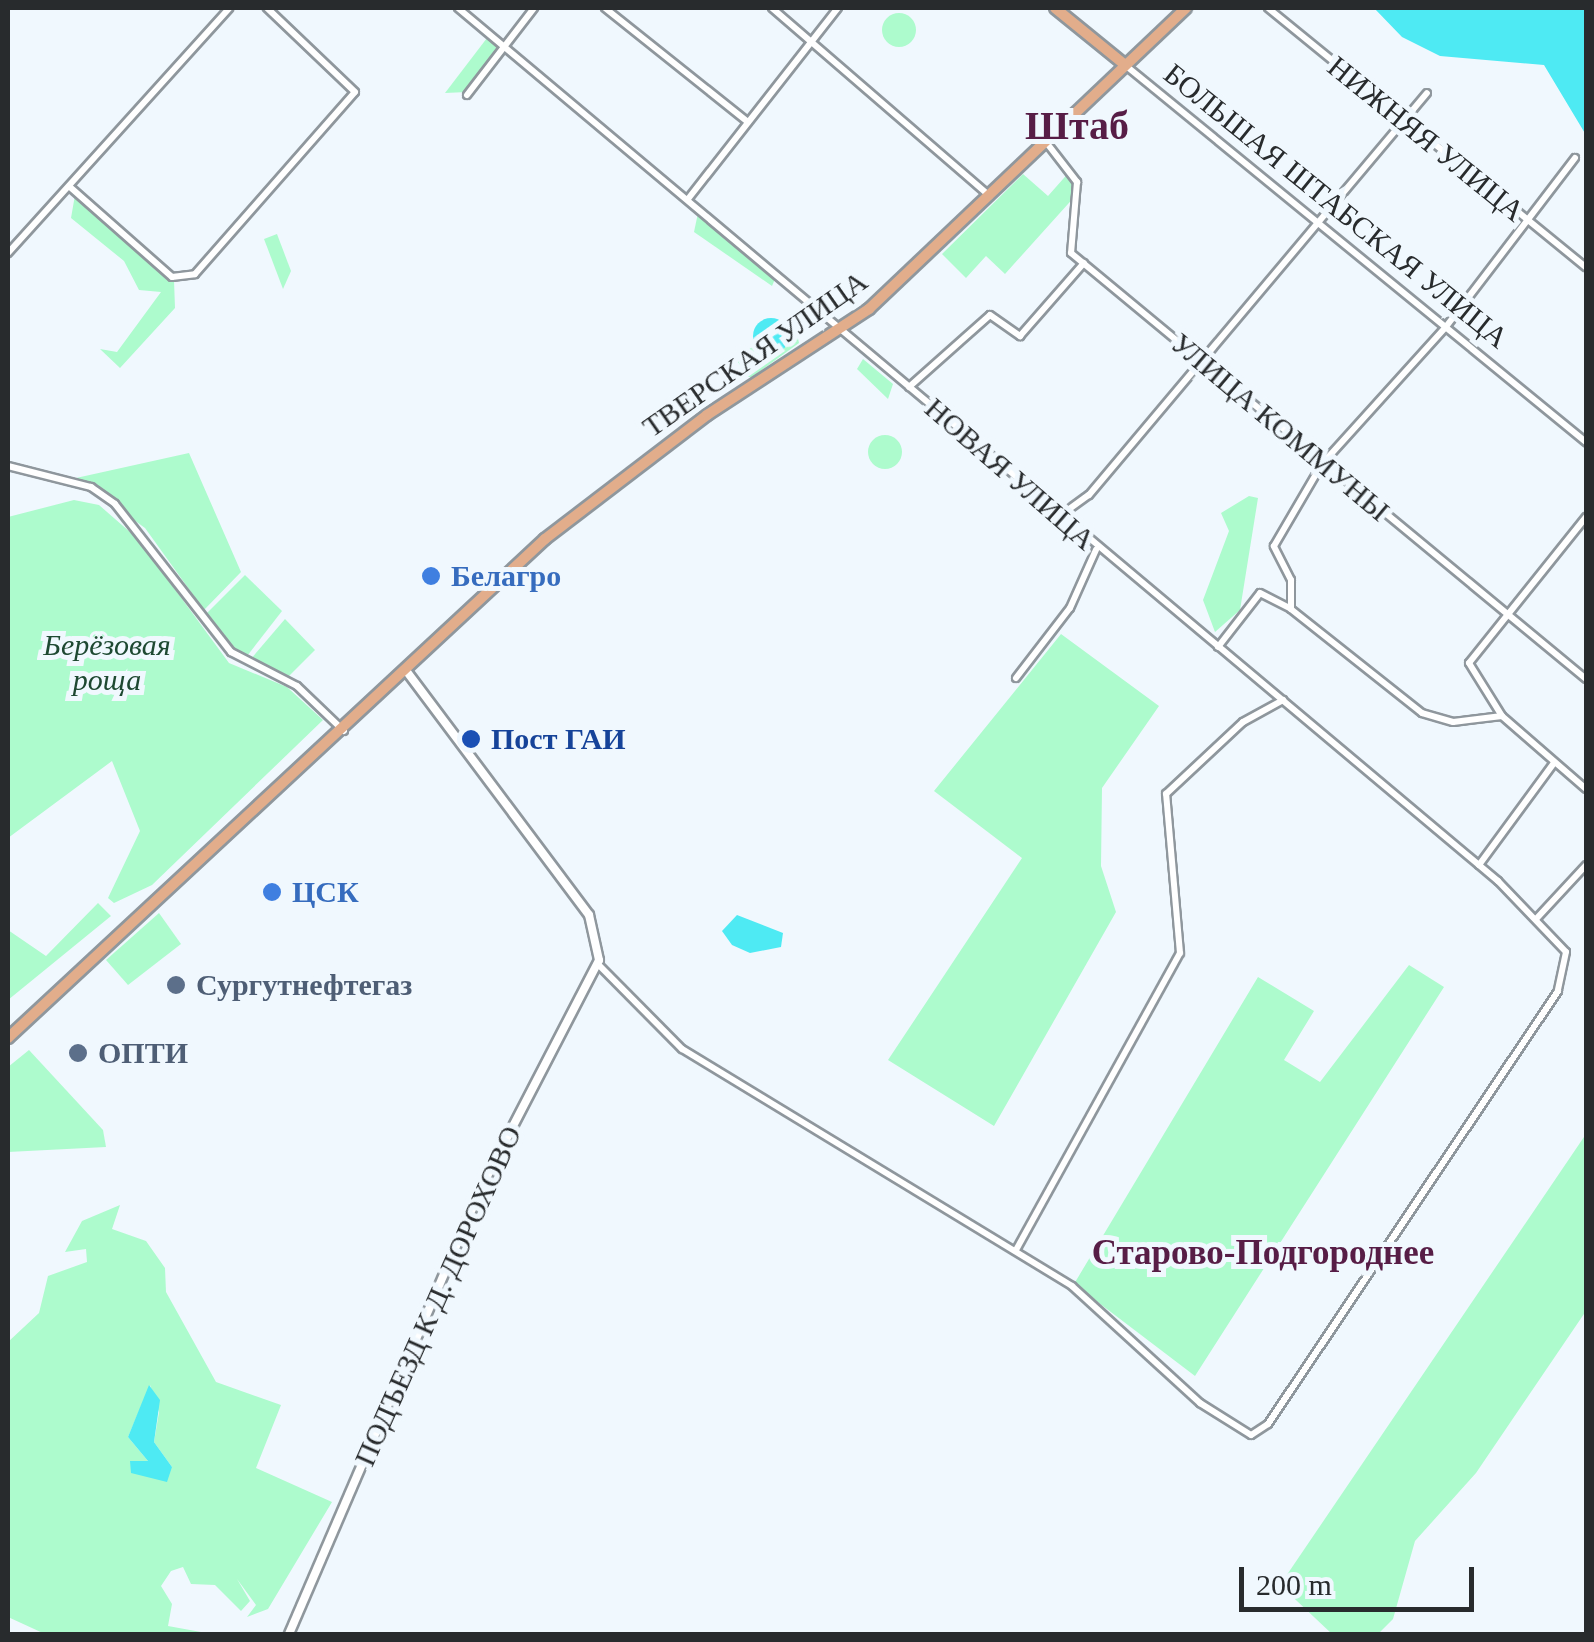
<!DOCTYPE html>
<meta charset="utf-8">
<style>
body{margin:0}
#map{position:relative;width:1594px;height:1642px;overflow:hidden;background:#f0f8fe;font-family:"Times New Roman",serif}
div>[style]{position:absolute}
.green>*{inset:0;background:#adfbcd}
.round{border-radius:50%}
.water>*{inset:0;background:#4eeaf3}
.roads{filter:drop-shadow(2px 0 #8f979d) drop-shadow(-2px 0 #8f979d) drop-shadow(0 2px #8f979d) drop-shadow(0 -2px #8f979d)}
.minor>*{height:6px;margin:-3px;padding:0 3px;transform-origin:3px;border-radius:3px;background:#fff}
.tertiary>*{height:8px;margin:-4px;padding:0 4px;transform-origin:4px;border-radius:4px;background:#fff}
.primary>*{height:10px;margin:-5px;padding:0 5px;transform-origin:5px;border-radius:5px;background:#e2ad8b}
.dots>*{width:28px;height:28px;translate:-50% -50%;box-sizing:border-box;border:5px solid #f0f8fe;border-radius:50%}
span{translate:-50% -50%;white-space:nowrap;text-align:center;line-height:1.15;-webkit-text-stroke:10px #f0f8fe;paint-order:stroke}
.street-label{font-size:30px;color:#282b2d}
.shop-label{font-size:30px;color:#366cbe;font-weight:700}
.left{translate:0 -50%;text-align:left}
.park-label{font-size:30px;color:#1e4932;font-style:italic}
.transit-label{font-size:30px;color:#164399;font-weight:700}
.service-label{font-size:30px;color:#4e5e75;font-weight:700}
.quarter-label{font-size:35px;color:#571d46;font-weight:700}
.district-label{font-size:40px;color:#571d46;font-weight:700}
.frame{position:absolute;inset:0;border:10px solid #282b2d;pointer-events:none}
.scale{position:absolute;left:1239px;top:1567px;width:235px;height:45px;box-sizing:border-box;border:5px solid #282b2d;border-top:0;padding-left:12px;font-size:30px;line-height:35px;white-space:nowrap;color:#282b2d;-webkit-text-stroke:8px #f0f8fe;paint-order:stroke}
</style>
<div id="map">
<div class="green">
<div class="round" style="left:882px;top:13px;width:34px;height:34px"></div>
<div style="clip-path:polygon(487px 38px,502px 45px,467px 92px,445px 93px)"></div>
<div style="clip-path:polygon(1071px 170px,1077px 194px,1005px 274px,986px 256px,966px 278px,942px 254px,1023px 174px,1048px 196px)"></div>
<div style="clip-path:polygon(75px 195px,174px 280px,175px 308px,120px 368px,100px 349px,117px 352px,161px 292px,139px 290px,124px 261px,71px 218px)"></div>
<div style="clip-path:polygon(698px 213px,775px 279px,772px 286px,694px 232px)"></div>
<div style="clip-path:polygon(277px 234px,291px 271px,283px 289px,264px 239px)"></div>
<div style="clip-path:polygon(792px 311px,799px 343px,752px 377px,730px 377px,744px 371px,738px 362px,749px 349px,790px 329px)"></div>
<div style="clip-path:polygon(863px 359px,893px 384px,888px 399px,857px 369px)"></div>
<div class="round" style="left:868px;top:435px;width:34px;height:34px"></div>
<div style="clip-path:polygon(189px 453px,241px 572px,204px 610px,145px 528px,76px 478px)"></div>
<div style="clip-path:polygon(1249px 496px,1258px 498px,1240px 610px,1215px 632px,1203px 600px,1229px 531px,1221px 513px)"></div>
<div style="clip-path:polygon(74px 500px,99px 505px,138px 539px,229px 663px,287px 687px,323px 720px,152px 885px,114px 903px,108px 898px,140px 831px,112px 761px,8px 838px,8px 517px)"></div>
<div style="clip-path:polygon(245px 575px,282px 611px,244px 660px,207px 613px)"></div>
<div style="clip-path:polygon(285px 619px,315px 650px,288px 677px,250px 660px)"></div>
<div style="clip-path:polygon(1061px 634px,1159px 706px,1102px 788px,1101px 866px,1116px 912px,994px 1126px,888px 1060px,1022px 858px,934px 791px)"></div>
<div style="clip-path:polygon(98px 903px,111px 916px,8px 1000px,8px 930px,46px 956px)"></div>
<div style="clip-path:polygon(159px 913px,181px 944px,128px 985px,106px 960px)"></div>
<div style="clip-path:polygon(1409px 965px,1444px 987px,1195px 1376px,1074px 1284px,1258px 977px,1314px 1011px,1284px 1060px,1320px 1082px)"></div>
<div style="clip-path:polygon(29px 1050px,103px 1130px,106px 1147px,8px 1152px,8px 1067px)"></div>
<div style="clip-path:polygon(1586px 1134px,1586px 1311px,1476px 1473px,1415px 1541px,1393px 1619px,1378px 1634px,1332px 1634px,1280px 1585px)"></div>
<div style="clip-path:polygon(evenodd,120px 1205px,112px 1229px,146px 1241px,165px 1268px,166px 1292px,216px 1382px,281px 1405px,256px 1468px,332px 1502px,268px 1609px,247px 1617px,256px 1605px,237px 1579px,250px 1601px,241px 1611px,215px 1585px,191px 1584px,183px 1567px,171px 1571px,161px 1586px,172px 1604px,168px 1626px,212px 1634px,45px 1634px,8px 1617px,8px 1342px,39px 1313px,48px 1276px,87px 1262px,86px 1249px,65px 1252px,82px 1221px,120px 1205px,150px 1385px,159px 1412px,154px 1442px,172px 1467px,132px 1473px,148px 1461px,128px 1437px,150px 1385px)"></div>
</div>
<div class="water">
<div style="clip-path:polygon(1374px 8px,1586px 8px,1586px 135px,1544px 65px,1440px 56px,1402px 37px)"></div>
<div class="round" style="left:753px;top:318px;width:36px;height:36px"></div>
<div style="clip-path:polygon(737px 915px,783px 933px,781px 947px,750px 953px,732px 945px,722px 931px)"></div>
<div style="clip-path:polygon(149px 1385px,160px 1400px,154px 1442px,172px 1467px,167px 1482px,131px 1473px,130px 1461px,148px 1461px,128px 1437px)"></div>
</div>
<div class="roads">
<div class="minor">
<div style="left:458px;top:8px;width:1358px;rotate:40.01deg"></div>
<div style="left:1498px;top:881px;width:98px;rotate:46.2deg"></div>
<div style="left:1566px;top:952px;width:40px;rotate:102deg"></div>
<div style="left:1558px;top:991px;width:521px;rotate:123.81deg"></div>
<div style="left:1268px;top:1424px;width:20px;rotate:147deg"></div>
<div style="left:1251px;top:1435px;width:60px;rotate:-147.9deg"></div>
<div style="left:1200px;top:1403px;width:173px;rotate:-137.6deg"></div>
<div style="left:1072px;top:1286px;width:456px;rotate:-148.7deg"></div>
<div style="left:682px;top:1049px;width:120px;rotate:-134.7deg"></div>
<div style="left:605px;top:8px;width:183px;rotate:38.6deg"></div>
<div style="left:772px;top:8px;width:288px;rotate:40.8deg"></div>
<div style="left:1268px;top:8px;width:410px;rotate:39.2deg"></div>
<div style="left:1125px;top:65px;width:596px;rotate:39.28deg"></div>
<div style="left:467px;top:95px;width:110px;rotate:-52.4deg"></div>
<div style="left:1046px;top:142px;width:51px;rotate:52.2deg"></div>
<div style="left:1077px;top:182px;width:71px;rotate:94.8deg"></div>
<div style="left:1071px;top:253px;width:668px;rotate:39.6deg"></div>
<div style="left:70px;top:187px;width:136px;rotate:41.4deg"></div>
<div style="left:172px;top:277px;width:23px;rotate:-7deg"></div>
<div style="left:195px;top:274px;width:242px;rotate:-48.7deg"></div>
<div style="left:355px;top:92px;width:122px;rotate:-136.3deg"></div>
<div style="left:688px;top:199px;width:243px;rotate:-51.9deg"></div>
<div style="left:8px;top:253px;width:330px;rotate:-47.9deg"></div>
<div style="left:909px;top:387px;width:108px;rotate:-41.6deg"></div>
<div style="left:990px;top:315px;width:37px;rotate:35deg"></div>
<div style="left:1020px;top:336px;width:97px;rotate:-48.8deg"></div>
<div style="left:8px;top:466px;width:86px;rotate:14.2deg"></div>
<div style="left:91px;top:487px;width:29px;rotate:35deg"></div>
<div style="left:115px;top:504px;width:188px;rotate:51.9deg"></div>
<div style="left:231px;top:652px;width:74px;rotate:27.3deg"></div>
<div style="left:297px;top:686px;width:65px;rotate:43.8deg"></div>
<div style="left:1061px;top:515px;width:34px;rotate:-36deg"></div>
<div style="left:1089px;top:495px;width:525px;rotate:-49.94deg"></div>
<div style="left:1586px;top:517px;width:187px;rotate:128.7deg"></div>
<div style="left:1469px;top:663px;width:62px;rotate:58.1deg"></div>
<div style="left:1502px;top:716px;width:111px;rotate:41deg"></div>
<div style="left:1218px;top:647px;width:68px;rotate:-52.1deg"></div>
<div style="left:1260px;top:593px;width:35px;rotate:27deg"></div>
<div style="left:1016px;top:678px;width:88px;rotate:-52.4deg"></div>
<div style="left:1070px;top:608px;width:64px;rotate:-65.9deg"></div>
<div style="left:1502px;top:716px;width:49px;rotate:173deg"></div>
<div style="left:1453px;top:722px;width:32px;rotate:-164deg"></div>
<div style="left:1422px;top:713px;width:167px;rotate:-141.6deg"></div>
<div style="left:1291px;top:609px;width:29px;rotate:-90deg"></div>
<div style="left:1291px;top:580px;width:38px;rotate:-117deg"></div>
<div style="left:1274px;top:546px;width:95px;rotate:-59.7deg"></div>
<div style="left:1322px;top:464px;width:183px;rotate:-47.9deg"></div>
<div style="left:1445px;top:328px;width:214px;rotate:-52.6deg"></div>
<div style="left:1479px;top:865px;width:127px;rotate:-53.7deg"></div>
<div style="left:1537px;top:918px;width:72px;rotate:-47.2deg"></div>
<div style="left:1016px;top:1250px;width:339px;rotate:-61.1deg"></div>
<div style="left:1180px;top:953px;width:160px;rotate:-95deg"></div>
<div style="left:1166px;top:794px;width:105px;rotate:-43.1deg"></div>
<div style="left:1243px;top:722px;width:46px;rotate:-28.8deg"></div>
</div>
<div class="tertiary">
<div style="left:289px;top:1634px;width:490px;rotate:-66.7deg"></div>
<div style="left:483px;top:1184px;width:252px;rotate:-62.6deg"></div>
<div style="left:599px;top:960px;width:46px;rotate:-102.5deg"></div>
<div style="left:589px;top:915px;width:304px;rotate:-126.8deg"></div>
</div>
<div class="primary">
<div style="left:1055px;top:8px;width:89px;rotate:39.1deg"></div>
<div style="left:8px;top:1038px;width:733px;rotate:-42.9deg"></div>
<div style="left:545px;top:539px;width:204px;rotate:-37.4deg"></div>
<div style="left:707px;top:415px;width:194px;rotate:-33.2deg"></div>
<div style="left:869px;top:309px;width:437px;rotate:-43.5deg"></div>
</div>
</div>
<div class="dots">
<div style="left:431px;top:576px;background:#3f7fe0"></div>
<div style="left:471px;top:739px;background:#1a4fb4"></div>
<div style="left:272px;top:892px;background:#3f7fe0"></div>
<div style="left:176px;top:985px;background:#5c6f8a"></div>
<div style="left:78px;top:1053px;background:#5c6f8a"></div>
</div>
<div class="street-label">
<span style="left:1426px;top:139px;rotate:39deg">НИЖНЯЯ УЛИЦА</span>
<span style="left:1336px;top:206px;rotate:39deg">БОЛЬШАЯ ШТАБСКАЯ УЛИЦА</span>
<span style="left:755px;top:354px;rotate:-35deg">ТВЕРСКАЯ УЛИЦА</span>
<span style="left:1280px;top:427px;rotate:40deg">УЛИЦА КОММУНЫ</span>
<span style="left:1010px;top:474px;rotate:41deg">НОВАЯ УЛИЦА</span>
<span style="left:438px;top:1296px;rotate:-66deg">ПОДЪЕЗД К Д. ДОРОХОВО</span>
</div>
<div class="shop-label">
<span class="left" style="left:451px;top:576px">Белагро</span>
<span class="left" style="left:292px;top:892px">ЦСК</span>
</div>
<div class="park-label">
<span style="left:107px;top:662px">Берёзовая<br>роща</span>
</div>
<div class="transit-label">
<span class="left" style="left:491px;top:739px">Пост ГАИ</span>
</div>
<div class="service-label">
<span class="left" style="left:196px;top:985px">Сургутнефтегаз</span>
<span class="left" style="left:98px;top:1053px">ОПТИ</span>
</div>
<div class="quarter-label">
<span style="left:1263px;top:1253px">Старово-Подгороднее</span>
</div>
<div class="district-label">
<span style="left:1077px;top:126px">Штаб</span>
</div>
<div class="frame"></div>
<div class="scale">200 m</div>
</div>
